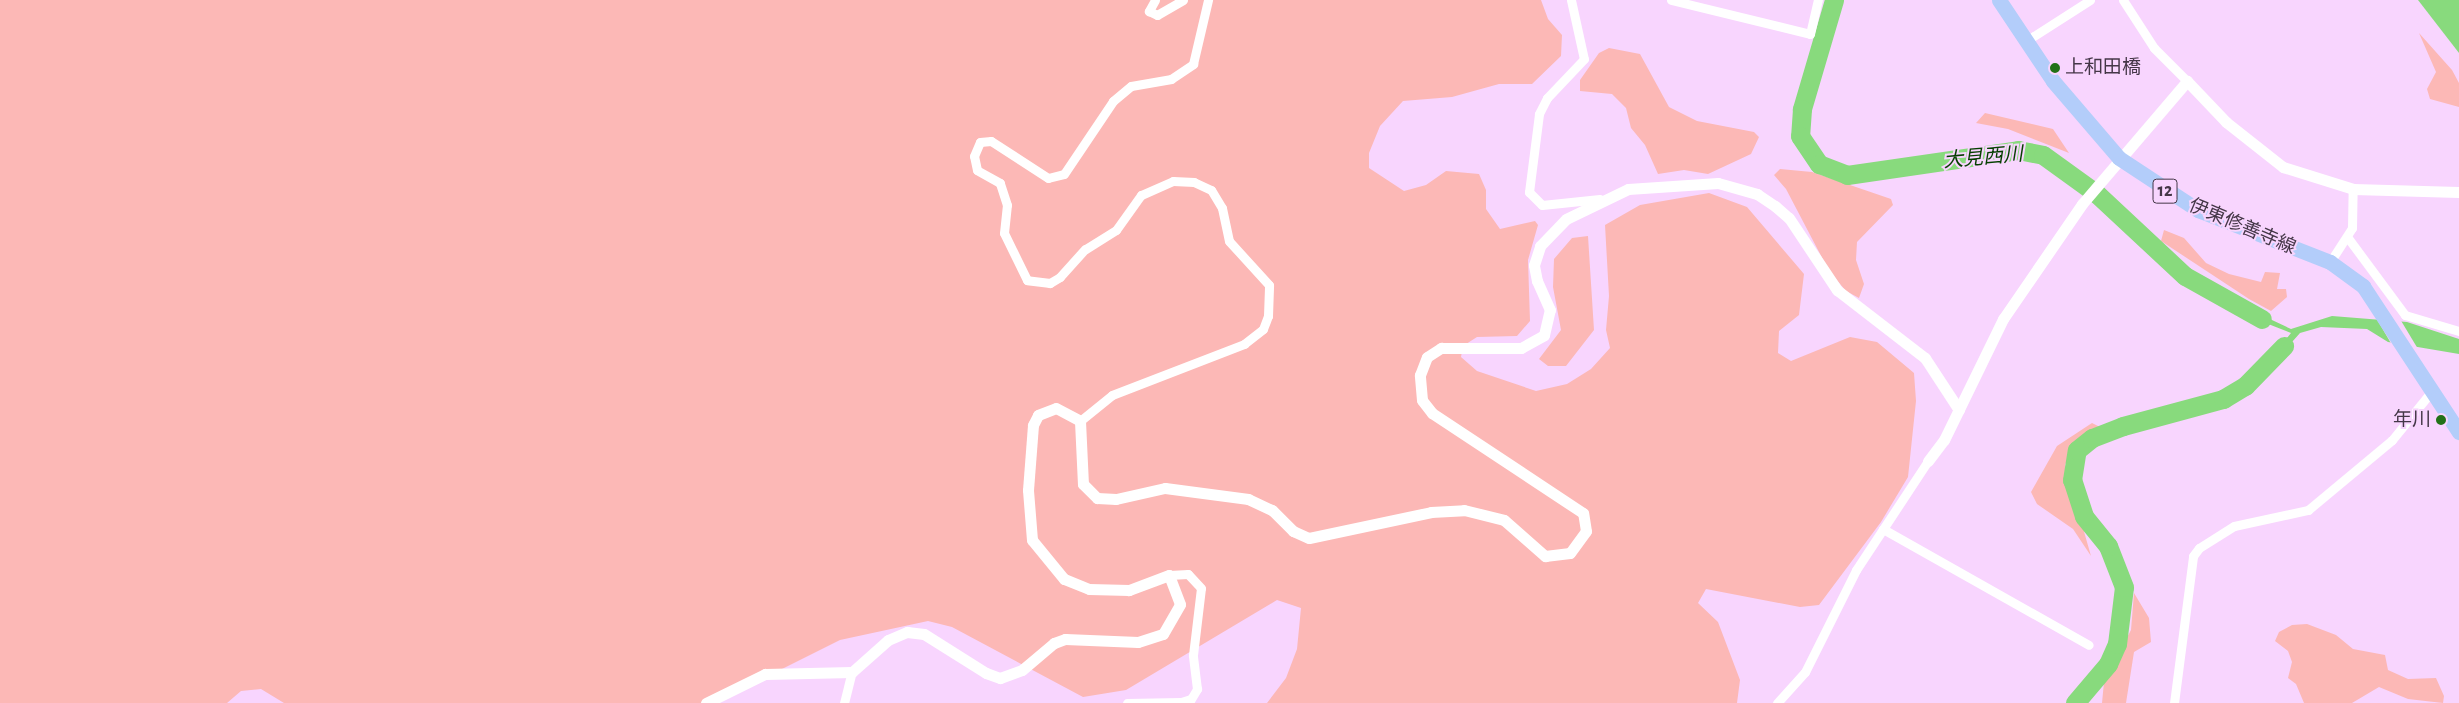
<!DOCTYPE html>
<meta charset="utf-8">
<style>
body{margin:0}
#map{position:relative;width:2459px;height:703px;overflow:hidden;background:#f8d5fe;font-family:"Alegreya Sans","Noto Sans JP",sans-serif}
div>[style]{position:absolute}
.green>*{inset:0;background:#fcb8b6}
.water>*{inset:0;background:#88da7d}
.pier>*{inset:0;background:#f8d5fe}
.river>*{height:19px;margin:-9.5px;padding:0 9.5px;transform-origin:9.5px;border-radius:9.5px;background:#88da7d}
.minor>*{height:9px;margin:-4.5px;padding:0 4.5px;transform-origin:4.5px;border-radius:4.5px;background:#fff}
.tertiary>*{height:11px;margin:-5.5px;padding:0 5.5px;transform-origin:5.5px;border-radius:5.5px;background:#fff}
.primary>*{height:15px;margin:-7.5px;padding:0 7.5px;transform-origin:7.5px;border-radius:7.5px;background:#b3cdfa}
.dots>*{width:14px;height:14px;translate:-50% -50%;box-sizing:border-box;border:2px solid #f8d5fe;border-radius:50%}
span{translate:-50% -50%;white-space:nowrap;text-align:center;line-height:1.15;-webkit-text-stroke:4px #f8d5fe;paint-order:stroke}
.shield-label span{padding:1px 4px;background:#f8d5fe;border:1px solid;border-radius:4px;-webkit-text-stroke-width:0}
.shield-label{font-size:18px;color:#453748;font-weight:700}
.poi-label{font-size:19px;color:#453748}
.left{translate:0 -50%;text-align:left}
.right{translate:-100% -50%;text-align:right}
.street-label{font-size:19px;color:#453748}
.water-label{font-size:20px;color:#053f00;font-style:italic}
</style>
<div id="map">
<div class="green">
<div style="clip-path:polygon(0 0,1541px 0,1548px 19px,1562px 35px,1561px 56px,1532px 84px,1499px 84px,1452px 97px,1403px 101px,1380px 126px,1369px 153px,1369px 168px,1404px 191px,1426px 185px,1446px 171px,1479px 174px,1486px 190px,1486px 209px,1500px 229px,1535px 221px,1538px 225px,1528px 260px,1530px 321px,1517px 336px,1477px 337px,1463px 346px,1461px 357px,1477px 371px,1536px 391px,1567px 384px,1591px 369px,1610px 348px,1606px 330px,1609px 296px,1605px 225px,1640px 205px,1709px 193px,1747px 207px,1804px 274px,1799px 315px,1779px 331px,1778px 353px,1791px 361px,1850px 337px,1877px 342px,1914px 373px,1916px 401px,1908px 477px,1881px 522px,1819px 605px,1800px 607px,1706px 589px,1698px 603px,1718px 622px,1740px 680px,1737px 703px,1267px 703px,1286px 678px,1297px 649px,1301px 608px,1277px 600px,1126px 690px,1083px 697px,952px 627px,928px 621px,840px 640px,714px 703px,284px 703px,261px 689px,241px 691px,227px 703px,0 703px)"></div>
<div style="clip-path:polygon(2419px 33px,2452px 70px,2459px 83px,2459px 107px,2430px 99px,2427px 89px,2436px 72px)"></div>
<div style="clip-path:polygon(1609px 48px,1640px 54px,1669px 107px,1697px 121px,1754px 132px,1759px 137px,1751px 154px,1708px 174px,1684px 170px,1658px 174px,1645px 145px,1631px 128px,1626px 108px,1612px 94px,1580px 91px,1580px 80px,1599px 53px)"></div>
<div style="clip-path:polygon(1985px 113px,2053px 129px,2069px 153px,2008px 129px,1976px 123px)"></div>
<div style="clip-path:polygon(1780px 169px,1812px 172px,1891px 199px,1893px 205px,1857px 242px,1856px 260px,1864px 284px,1859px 298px,1846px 291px,1829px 271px,1786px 189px,1774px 175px)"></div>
<div style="clip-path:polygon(2164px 230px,2184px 238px,2206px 263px,2229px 274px,2261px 282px,2265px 272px,2280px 273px,2277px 289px,2286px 289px,2287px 297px,2271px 311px,2249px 299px,2161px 241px)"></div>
<div style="clip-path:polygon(1588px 236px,1594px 330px,1566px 366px,1548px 366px,1539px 359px,1561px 330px,1553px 287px,1554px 259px,1572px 238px)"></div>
<div style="clip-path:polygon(2092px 423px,2102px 428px,2073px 448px,2065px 465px,2091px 556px,2073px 529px,2037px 504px,2031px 492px,2057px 446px)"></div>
<div style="clip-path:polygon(2134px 593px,2149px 618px,2151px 642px,2134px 652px,2126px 703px,2102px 703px,2104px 682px,2131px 630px)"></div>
<div style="clip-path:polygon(2307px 624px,2336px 635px,2353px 649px,2385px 655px,2388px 670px,2408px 679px,2436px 678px,2444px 696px,2443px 703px,2408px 699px,2379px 687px,2352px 703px,2304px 703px,2296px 684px,2288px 678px,2292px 662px,2288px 651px,2275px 641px,2279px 632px,2292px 625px)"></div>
</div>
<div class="water">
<div style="clip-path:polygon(2418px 0,2459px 0,2459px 53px)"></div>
<div style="clip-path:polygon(2242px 306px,2291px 329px,2332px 316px,2407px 322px,2459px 339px,2459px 354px,2388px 342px,2367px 329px,2321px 327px,2300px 333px,2270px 367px,2267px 363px,2291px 333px,2258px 320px,2240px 310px)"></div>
</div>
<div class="pier">
<div style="clip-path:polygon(2375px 316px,2400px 319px,2418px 349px,2392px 345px)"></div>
</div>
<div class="river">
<div style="left:1834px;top:0;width:114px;rotate:106.4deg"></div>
<div style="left:1802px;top:109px;width:27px;rotate:94deg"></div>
<div style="left:1800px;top:136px;width:34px;rotate:56deg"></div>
<div style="left:1819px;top:164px;width:30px;rotate:21deg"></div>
<div style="left:1847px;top:175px;width:173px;rotate:-8.3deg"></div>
<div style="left:2018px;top:150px;width:25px;rotate:11deg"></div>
<div style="left:2043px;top:155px;width:67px;rotate:35.8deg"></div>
<div style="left:2097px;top:194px;width:120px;rotate:43deg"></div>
<div style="left:2185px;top:276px;width:88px;rotate:29.2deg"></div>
<div style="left:2075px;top:703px;width:51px;rotate:-49.8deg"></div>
<div style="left:2108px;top:664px;width:22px;rotate:-66deg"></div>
<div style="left:2117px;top:644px;width:57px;rotate:-83deg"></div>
<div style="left:2124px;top:587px;width:44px;rotate:-111.3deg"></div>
<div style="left:2108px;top:546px;width:38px;rotate:-129deg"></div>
<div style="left:2084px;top:516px;width:38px;rotate:-108deg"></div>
<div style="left:2072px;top:480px;width:30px;rotate:-81deg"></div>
<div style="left:2077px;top:450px;width:19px;rotate:-39deg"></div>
<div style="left:2092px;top:438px;width:33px;rotate:-21deg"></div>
<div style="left:2123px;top:426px;width:104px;rotate:-15.1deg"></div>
<div style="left:2223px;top:399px;width:26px;rotate:-31deg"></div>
<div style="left:2245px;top:386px;width:56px;rotate:-45.7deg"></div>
</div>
<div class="minor">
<div style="left:1155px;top:0;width:13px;rotate:119deg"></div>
<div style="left:1149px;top:11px;width:9px;rotate:27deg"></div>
<div style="left:1157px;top:15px;width:30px;rotate:-30deg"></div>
<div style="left:1571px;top:0;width:60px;rotate:77.6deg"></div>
<div style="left:1584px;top:59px;width:54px;rotate:133.5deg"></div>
<div style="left:1547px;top:98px;width:18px;rotate:117deg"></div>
<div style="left:1539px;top:114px;width:79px;rotate:97.3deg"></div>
<div style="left:1529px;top:192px;width:18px;rotate:45deg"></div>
<div style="left:1542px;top:205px;width:58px;rotate:-5.9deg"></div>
<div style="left:1671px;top:0;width:143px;rotate:13.7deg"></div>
<div style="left:1810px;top:34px;width:35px;rotate:-77deg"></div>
<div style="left:2123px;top:0;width:57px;rotate:57.1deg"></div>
<div style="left:2154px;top:48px;width:47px;rotate:45deg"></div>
<div style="left:2026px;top:41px;width:76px;rotate:-32.6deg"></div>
<div style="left:2348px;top:238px;width:96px;rotate:53.5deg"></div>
<div style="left:2405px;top:315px;width:56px;rotate:16.5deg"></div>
<div style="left:2330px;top:262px;width:40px;rotate:-57.1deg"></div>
<div style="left:2352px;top:228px;width:39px;rotate:-89deg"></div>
<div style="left:1080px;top:421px;width:41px;rotate:-39.1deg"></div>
<div style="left:1112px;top:395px;width:142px;rotate:-21.1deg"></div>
<div style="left:1244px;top:344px;width:24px;rotate:-38deg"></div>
<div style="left:1263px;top:329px;width:14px;rotate:-69deg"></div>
<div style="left:1268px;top:316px;width:31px;rotate:-88deg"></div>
<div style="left:1269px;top:285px;width:59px;rotate:-132.3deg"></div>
<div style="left:1229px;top:241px;width:34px;rotate:-102deg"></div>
<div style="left:1222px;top:208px;width:21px;rotate:-121deg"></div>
<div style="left:1211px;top:190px;width:19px;rotate:-155deg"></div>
<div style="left:1194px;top:182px;width:21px;rotate:-177deg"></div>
<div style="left:1173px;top:181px;width:35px;rotate:156deg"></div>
<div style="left:1141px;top:195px;width:43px;rotate:125.5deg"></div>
<div style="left:1116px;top:230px;width:36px;rotate:148deg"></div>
<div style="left:1085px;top:249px;width:38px;rotate:132deg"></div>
<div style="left:1060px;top:277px;width:12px;rotate:149deg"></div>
<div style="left:1050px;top:283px;width:23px;rotate:-173deg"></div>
<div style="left:1027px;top:280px;width:52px;rotate:-116.1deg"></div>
<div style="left:1004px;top:233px;width:28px;rotate:-84deg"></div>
<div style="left:1007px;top:205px;width:23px;rotate:-108deg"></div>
<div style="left:1000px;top:183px;width:26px;rotate:-151deg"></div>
<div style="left:977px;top:170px;width:14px;rotate:-102deg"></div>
<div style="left:974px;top:156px;width:15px;rotate:-67deg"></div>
<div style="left:980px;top:142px;width:11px;rotate:-5deg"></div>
<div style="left:991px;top:141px;width:68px;rotate:33deg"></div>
<div style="left:1048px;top:178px;width:16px;rotate:-14deg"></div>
<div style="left:1064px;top:174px;width:88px;rotate:-56.1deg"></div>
<div style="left:1113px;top:101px;width:23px;rotate:-40deg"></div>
<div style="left:1131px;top:86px;width:41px;rotate:-9.9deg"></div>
<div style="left:1171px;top:79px;width:27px;rotate:-34deg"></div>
<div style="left:1193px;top:64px;width:66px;rotate:-76.8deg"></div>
<div style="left:1883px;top:529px;width:236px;rotate:29.4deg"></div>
<div style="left:844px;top:703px;width:32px;rotate:-76deg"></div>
<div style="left:1127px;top:703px;width:54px;rotate:-1.1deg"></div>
<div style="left:1181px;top:702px;width:10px;rotate:-17deg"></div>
<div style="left:1191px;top:699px;width:12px;rotate:-59deg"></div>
<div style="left:1197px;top:689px;width:34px;rotate:-97deg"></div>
<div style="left:1193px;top:655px;width:67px;rotate:-83.2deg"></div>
<div style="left:1201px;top:588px;width:19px;rotate:-133deg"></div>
<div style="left:1188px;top:574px;width:19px;rotate:177deg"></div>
<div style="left:1777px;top:703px;width:42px;rotate:-47.9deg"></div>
<div style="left:1805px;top:672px;width:114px;rotate:-63.4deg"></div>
<div style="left:1856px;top:570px;width:131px;rotate:-56.6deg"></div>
<div style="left:2174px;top:703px;width:148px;rotate:-82.6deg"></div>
<div style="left:2193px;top:556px;width:10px;rotate:-53deg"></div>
<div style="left:2199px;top:548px;width:41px;rotate:-32.2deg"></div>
<div style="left:2234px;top:526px;width:76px;rotate:-12.2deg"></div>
<div style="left:2308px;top:510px;width:109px;rotate:-39.8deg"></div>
<div style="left:2392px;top:440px;width:62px;rotate:-50.9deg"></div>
</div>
<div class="tertiary">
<div style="left:1928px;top:461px;width:26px;rotate:-53deg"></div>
<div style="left:1944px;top:440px;width:135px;rotate:-64deg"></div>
<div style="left:2003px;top:319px;width:140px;rotate:-55.5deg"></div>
<div style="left:2082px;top:204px;width:162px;rotate:-49.5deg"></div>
<div style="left:2187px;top:81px;width:57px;rotate:46.4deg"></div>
<div style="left:2226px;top:122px;width:73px;rotate:38.3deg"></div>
<div style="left:2283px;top:167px;width:73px;rotate:17.4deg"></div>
<div style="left:2353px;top:189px;width:106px;rotate:1.6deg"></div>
<div style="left:706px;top:703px;width:66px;rotate:-26.2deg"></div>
<div style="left:765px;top:674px;width:87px;rotate:-1.3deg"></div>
<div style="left:852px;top:672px;width:48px;rotate:-41.6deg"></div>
<div style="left:888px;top:640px;width:21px;rotate:-23deg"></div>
<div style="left:907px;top:632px;width:17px;rotate:7deg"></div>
<div style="left:924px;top:634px;width:73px;rotate:32.2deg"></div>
<div style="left:986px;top:673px;width:15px;rotate:20deg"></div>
<div style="left:1000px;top:678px;width:23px;rotate:-20deg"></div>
<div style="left:1022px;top:670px;width:42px;rotate:-40.2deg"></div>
<div style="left:1054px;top:643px;width:12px;rotate:-20deg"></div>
<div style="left:1065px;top:639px;width:73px;rotate:2.4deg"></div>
<div style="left:1138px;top:642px;width:26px;rotate:-18deg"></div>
<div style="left:1163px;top:634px;width:34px;rotate:-60deg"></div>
<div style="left:1180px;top:604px;width:31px;rotate:-111deg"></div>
<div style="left:1169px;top:575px;width:43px;rotate:159.4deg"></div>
<div style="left:1129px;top:590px;width:40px;rotate:-178.6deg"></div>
<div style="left:1089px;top:589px;width:27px;rotate:-158deg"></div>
<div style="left:1064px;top:579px;width:50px;rotate:-129.4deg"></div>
<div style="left:1032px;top:540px;width:50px;rotate:-94.6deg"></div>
<div style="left:1028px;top:490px;width:65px;rotate:-85.6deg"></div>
<div style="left:1033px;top:425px;width:11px;rotate:-63deg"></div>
<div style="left:1038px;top:415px;width:19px;rotate:-21deg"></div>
<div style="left:1056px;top:408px;width:27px;rotate:28deg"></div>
<div style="left:1080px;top:421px;width:63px;rotate:87.3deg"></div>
<div style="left:1083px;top:484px;width:20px;rotate:45deg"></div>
<div style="left:1097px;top:498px;width:19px;rotate:3deg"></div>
<div style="left:1116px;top:499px;width:50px;rotate:-12.7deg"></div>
<div style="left:1165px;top:488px;width:84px;rotate:7.5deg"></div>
<div style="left:1248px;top:499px;width:26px;rotate:25deg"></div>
<div style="left:1272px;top:510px;width:30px;rotate:45deg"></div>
<div style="left:1293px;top:531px;width:17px;rotate:24deg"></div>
<div style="left:1309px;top:538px;width:125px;rotate:-12deg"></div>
<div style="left:1431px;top:512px;width:33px;rotate:-3deg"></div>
<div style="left:1464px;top:510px;width:41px;rotate:14deg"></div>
<div style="left:1504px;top:520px;width:55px;rotate:41.3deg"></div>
<div style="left:1545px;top:556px;width:25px;rotate:-7deg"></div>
<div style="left:1570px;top:553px;width:27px;rotate:-54deg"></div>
<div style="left:1586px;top:531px;width:18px;rotate:-99deg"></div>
<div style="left:1583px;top:513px;width:181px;rotate:-146.5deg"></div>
<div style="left:1432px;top:413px;width:16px;rotate:-128deg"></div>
<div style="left:1422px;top:400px;width:25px;rotate:-95deg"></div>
<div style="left:1420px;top:375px;width:19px;rotate:-69deg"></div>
<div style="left:1427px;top:357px;width:17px;rotate:-33deg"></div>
<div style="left:1441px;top:348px;width:80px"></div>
<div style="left:1521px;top:348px;width:26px;rotate:-29deg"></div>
<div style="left:1544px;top:335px;width:26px;rotate:-77deg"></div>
<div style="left:1550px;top:310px;width:32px;rotate:-114deg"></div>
<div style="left:1537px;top:281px;width:16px;rotate:-101deg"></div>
<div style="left:1534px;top:265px;width:20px;rotate:-72deg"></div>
<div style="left:1540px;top:246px;width:37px;rotate:-46deg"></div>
<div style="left:1566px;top:219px;width:69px;rotate:-25.8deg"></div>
<div style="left:1628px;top:189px;width:90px;rotate:-3.8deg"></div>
<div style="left:1718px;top:183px;width:41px;rotate:15.8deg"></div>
<div style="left:1757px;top:194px;width:22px;rotate:34deg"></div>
<div style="left:1775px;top:206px;width:18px;rotate:41deg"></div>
<div style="left:1789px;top:218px;width:87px;rotate:56.3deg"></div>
<div style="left:1837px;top:290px;width:111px;rotate:37.7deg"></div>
<div style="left:1925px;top:358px;width:62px;rotate:56.8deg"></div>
</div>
<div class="primary">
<div style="left:1999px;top:0;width:97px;rotate:56.3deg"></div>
<div style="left:2053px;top:81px;width:101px;rotate:49.4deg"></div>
<div style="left:2119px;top:158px;width:95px;rotate:33.4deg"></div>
<div style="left:2198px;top:210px;width:142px;rotate:21.5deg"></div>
<div style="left:2330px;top:262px;width:41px;rotate:36deg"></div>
<div style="left:2363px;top:286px;width:175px;rotate:56.7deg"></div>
</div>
<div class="dots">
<div style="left:2055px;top:68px;background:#227117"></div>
<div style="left:2441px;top:420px;background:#227117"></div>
</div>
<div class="shield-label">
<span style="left:2165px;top:191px">12</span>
</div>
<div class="poi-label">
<span class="left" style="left:2065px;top:68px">上和田橋</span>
<span class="right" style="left:2431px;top:420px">年川</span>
</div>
<div class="street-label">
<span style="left:2242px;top:227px;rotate:23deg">伊東修善寺線</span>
</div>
<div class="water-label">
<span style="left:1983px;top:158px;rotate:-5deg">大見西川</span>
</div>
</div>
